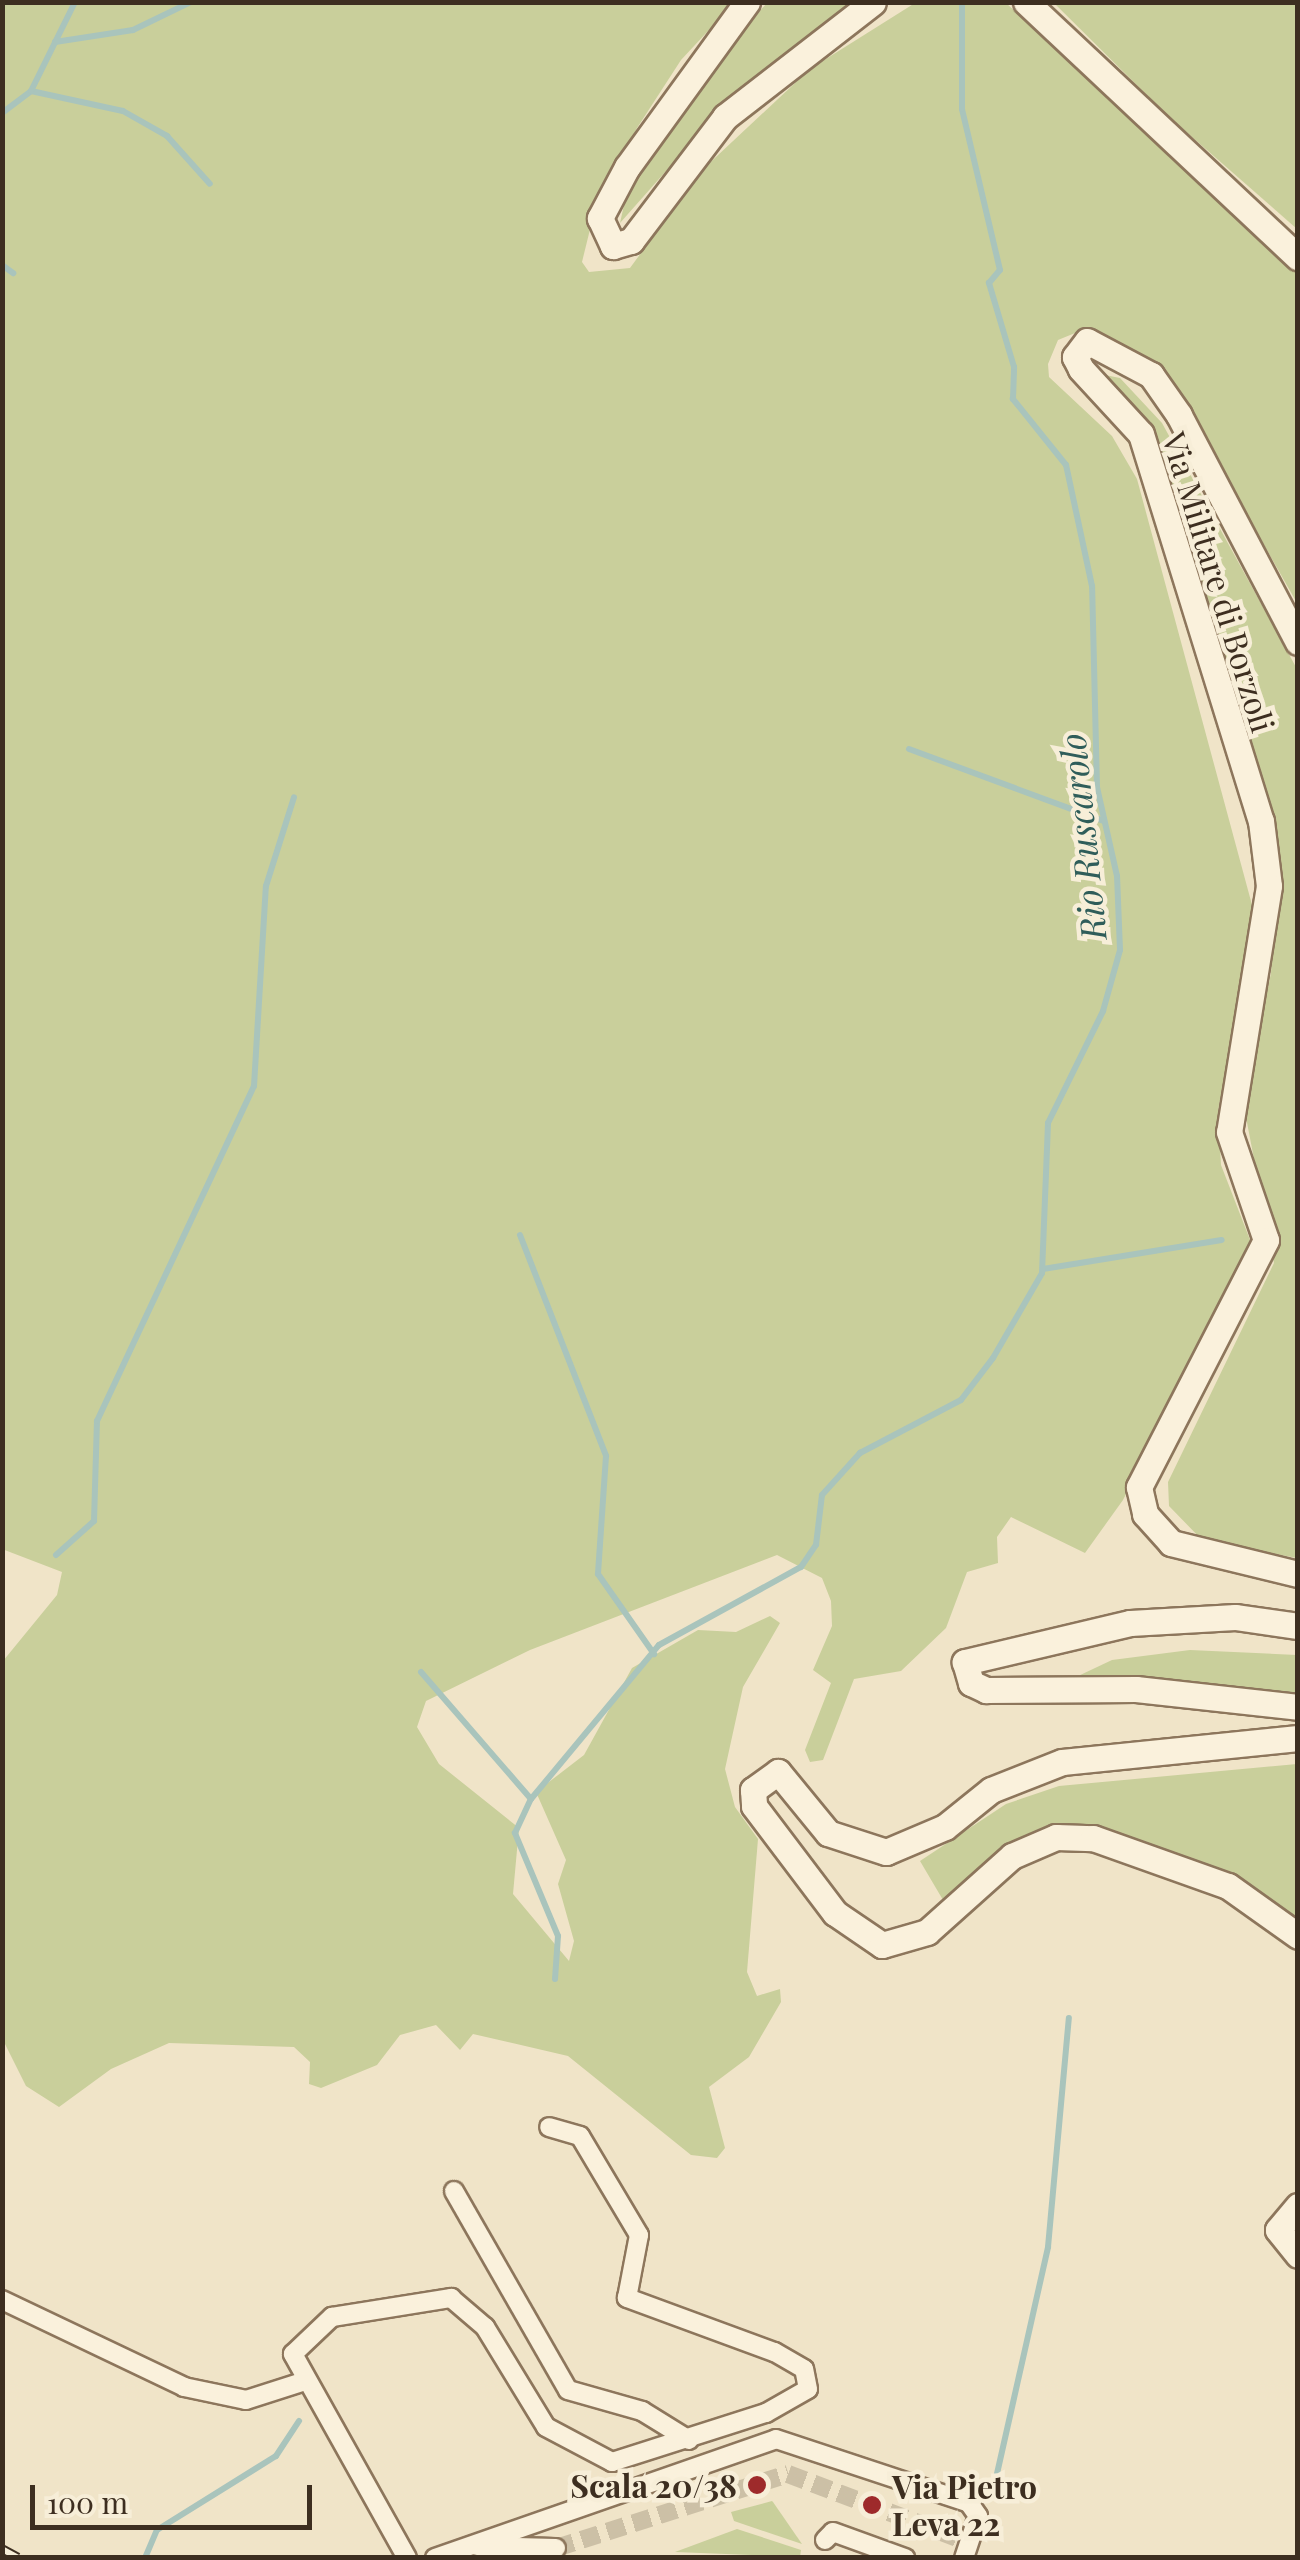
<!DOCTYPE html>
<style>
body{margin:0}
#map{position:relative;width:1300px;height:2560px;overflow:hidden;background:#f0e4c8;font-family:"Playfair Display",serif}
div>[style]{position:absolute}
.green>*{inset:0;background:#c9cf9b}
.stream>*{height:6px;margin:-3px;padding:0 3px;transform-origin:3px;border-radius:3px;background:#a9c4bc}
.street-tunnel>*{height:18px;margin-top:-9px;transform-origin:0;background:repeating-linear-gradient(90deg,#ccc0a6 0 18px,transparent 0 27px)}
.roads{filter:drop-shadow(2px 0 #8d765c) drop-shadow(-2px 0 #8d765c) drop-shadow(0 2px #8d765c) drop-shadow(0 -2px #8d765c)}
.street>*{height:18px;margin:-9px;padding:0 9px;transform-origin:9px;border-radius:9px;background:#faf1dc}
.secondary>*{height:25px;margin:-12.5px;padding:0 12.5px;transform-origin:12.5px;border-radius:12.5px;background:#faf1dc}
.rail>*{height:10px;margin-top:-5px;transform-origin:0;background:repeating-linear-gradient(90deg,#f7eed8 0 19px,#3d2e20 0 38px);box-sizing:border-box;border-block:2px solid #3d2e20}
.dots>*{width:28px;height:28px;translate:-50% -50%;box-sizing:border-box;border:5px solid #f7eed8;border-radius:50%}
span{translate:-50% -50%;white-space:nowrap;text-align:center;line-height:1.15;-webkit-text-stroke:9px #f7eed8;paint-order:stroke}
.street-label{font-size:32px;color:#3d2e20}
.poi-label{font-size:32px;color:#3d2e20;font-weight:700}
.right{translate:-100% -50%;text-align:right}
.left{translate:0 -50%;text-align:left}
.water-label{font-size:35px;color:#2f5d5a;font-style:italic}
.frame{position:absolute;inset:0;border:5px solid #3d2e20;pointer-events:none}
.scale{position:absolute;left:30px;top:2485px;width:282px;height:45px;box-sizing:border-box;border:5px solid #3d2e20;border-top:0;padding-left:12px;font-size:30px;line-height:35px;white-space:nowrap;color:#3d2e20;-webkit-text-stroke:8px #f7eed8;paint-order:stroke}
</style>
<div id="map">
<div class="green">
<div style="clip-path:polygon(3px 3px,734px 3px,681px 60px,637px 128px,595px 209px,582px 262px,589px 272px,630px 268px,701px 171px,810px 69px,915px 3px,1006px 3px,1297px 270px,1297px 603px,1187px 409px,1080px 331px,1058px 340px,1048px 364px,1049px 377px,1112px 436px,1137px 479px,1255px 916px,1218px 1111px,1221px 1165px,1252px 1245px,1123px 1500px,1085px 1553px,1011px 1517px,997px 1537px,998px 1563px,967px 1572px,946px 1628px,901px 1671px,854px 1679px,823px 1760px,810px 1762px,805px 1750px,831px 1683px,813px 1670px,832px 1626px,831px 1601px,822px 1578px,777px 1555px,530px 1650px,426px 1701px,417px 1727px,439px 1764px,519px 1828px,513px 1894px,569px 1961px,574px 1941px,558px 1884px,566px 1860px,536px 1792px,584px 1755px,632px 1668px,698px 1630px,736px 1632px,770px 1616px,780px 1623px,743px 1687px,725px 1769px,735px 1807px,758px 1839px,747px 1972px,757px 1996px,780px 1989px,781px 2002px,749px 2057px,709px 2087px,725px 2148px,717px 2158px,691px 2155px,568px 2056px,473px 2034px,460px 2050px,436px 2025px,400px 2035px,377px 2065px,321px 2088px,309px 2084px,310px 2062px,294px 2047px,169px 2043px,111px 2069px,59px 2107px,26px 2086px,3px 2040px,3px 1661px,57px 1595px,62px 1572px,2px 1549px)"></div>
<div style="clip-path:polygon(767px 3px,858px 3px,728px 101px,620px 223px,626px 196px,695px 82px)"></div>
<div style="clip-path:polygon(1054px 3px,1297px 3px,1297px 229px,1168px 116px)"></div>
<div style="clip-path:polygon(1100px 374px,1120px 378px,1162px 423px,1297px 669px,1297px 1558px,1203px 1541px,1169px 1506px,1168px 1482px,1274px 1263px,1244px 1107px,1271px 973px,1275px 866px,1179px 517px)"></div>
<div style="clip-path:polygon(1190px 1650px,1297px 1655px,1297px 1699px,1076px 1677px,1112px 1660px)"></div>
<div style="clip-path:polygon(1297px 1764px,1297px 1923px,1226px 1878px,1124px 1834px,1057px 1825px,1007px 1847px,943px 1900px,920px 1861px,1006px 1804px,1059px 1786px)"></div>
<div style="clip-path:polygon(772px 2501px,773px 2502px,802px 2544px,734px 2521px,731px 2512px)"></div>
<div style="clip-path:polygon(737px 2529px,801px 2550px,800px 2557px,675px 2552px)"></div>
</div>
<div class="stream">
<div style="left:55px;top:42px;width:79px;rotate:-8.7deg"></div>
<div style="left:133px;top:30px;width:64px;rotate:-25.8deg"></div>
<div style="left:31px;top:91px;width:94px;rotate:12.3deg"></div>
<div style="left:123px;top:111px;width:51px;rotate:29.6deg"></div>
<div style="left:167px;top:136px;width:64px;rotate:48.1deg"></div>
<div style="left:2px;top:113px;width:36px;rotate:-37deg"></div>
<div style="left:31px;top:91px;width:99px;rotate:-63.7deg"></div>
<div style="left:2px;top:265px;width:14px;rotate:36deg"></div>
<div style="left:909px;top:749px;width:208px;rotate:20.3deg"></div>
<div style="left:520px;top:1235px;width:237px;rotate:68.7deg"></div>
<div style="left:606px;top:1456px;width:118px;rotate:93.9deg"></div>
<div style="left:598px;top:1574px;width:98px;rotate:55deg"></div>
<div style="left:1043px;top:1269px;width:181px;rotate:-9.2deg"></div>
<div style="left:56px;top:1555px;width:51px;rotate:-41.8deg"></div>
<div style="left:94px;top:1521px;width:100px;rotate:-88.3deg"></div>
<div style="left:97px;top:1421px;width:370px;rotate:-64.9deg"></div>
<div style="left:254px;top:1086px;width:200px;rotate:-86.6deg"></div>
<div style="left:266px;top:886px;width:93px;rotate:-72.5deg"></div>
<div style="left:421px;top:1672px;width:168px;rotate:49.1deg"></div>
<div style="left:555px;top:1979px;width:43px;rotate:-86deg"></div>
<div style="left:558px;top:1936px;width:112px;rotate:-112.7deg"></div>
<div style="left:515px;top:1833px;width:38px;rotate:-65deg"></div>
<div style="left:531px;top:1799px;width:200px;rotate:-50.3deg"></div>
<div style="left:659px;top:1645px;width:162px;rotate:-28.8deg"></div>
<div style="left:801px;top:1567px;width:27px;rotate:-56deg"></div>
<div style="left:816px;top:1545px;width:50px;rotate:-83.2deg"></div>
<div style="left:822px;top:1495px;width:57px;rotate:-47.9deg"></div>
<div style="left:860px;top:1453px;width:114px;rotate:-27.7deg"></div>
<div style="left:961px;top:1400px;width:53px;rotate:-52.7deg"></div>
<div style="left:993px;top:1358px;width:98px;rotate:-60deg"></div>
<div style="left:1042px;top:1273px;width:150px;rotate:-87.7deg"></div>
<div style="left:1048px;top:1123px;width:125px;rotate:-63.8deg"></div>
<div style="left:1103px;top:1011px;width:63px;rotate:-74.4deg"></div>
<div style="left:1120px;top:950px;width:74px;rotate:-92.3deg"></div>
<div style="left:1117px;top:876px;width:91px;rotate:-102.7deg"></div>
<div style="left:1097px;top:787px;width:201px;rotate:-91.4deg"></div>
<div style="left:1092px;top:586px;width:124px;rotate:-102.1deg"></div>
<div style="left:1066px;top:465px;width:85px;rotate:-128.8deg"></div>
<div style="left:1013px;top:399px;width:32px;rotate:-88deg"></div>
<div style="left:1014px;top:367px;width:88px;rotate:-106.6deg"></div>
<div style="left:989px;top:283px;width:17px;rotate:-50deg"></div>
<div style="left:1000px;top:270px;width:165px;rotate:-103.3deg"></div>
<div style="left:962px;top:109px;width:107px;rotate:-90deg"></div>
<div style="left:994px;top:2487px;width:246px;rotate:-77.3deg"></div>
<div style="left:1048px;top:2247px;width:230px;rotate:-84.8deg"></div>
<div style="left:145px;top:2558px;width:30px;rotate:-67deg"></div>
<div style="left:157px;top:2530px;width:140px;rotate:-31.9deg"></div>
<div style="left:276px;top:2456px;width:42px;rotate:-56.7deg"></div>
</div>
<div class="street-tunnel">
<div style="left:556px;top:2548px;width:244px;rotate:-17.7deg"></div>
<div style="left:788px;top:2474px;width:181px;rotate:20.7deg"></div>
</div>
<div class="roads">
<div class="street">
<div style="left:454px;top:2191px;width:229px;rotate:60.2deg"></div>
<div style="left:568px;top:2390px;width:77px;rotate:15.8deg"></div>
<div style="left:642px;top:2411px;width:55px;rotate:31.7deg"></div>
<div style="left:2px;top:2300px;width:202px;rotate:25.5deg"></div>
<div style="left:184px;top:2387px;width:63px;rotate:11.8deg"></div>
<div style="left:246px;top:2400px;width:59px;rotate:-17.8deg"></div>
<div style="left:825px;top:2540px;width:11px;rotate:-45deg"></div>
<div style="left:833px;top:2532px;width:77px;rotate:19.9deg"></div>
<div style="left:477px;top:2546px;width:79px;rotate:1.5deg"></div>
<div style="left:407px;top:2558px;width:234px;rotate:-119.2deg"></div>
<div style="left:293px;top:2354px;width:54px;rotate:-43.5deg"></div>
<div style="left:332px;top:2317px;width:121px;rotate:-9.1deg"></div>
<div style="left:451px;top:2298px;width:45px;rotate:40.5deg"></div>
<div style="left:485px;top:2327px;width:117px;rotate:58.6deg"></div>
<div style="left:546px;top:2427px;width:75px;rotate:27.9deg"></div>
<div style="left:612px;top:2462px;width:162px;rotate:-17.7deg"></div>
<div style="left:766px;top:2413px;width:48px;rotate:-29.7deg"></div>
<div style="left:808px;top:2389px;width:20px;rotate:-101deg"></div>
<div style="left:804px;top:2369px;width:34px;rotate:-150deg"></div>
<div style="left:774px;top:2352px;width:157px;rotate:-159.8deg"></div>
<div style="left:627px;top:2298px;width:64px;rotate:-79.2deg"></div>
<div style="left:639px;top:2235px;width:115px;rotate:-120.8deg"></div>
<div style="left:580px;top:2136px;width:32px;rotate:-164deg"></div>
<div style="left:435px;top:2558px;width:361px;rotate:-19.2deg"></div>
<div style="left:776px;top:2439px;width:203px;rotate:18.3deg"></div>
<div style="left:969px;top:2503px;width:16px;rotate:55deg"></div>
<div style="left:978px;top:2516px;width:44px;rotate:108.4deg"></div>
</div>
<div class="secondary">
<div style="left:747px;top:2px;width:204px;rotate:126deg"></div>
<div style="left:627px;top:167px;width:58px;rotate:117.9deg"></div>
<div style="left:600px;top:218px;width:31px;rotate:65deg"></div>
<div style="left:613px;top:246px;width:19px;rotate:-16deg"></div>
<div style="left:631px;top:241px;width:156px;rotate:-52.8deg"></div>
<div style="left:725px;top:117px;width:187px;rotate:-37.8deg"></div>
<div style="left:1026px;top:2px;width:373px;rotate:43.2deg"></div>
<div style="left:1298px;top:642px;width:256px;rotate:-117.7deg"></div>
<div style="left:1179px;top:415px;width:49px;rotate:-125deg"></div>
<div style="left:1151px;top:375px;width:72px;rotate:-152deg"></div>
<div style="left:1087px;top:341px;width:20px;rotate:127deg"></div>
<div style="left:1075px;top:357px;width:13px;rotate:63deg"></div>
<div style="left:1081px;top:369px;width:88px;rotate:47.3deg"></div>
<div style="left:1141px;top:434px;width:405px;rotate:72.8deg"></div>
<div style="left:1261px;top:821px;width:65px;rotate:83deg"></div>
<div style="left:1269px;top:886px;width:249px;rotate:99.2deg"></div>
<div style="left:1229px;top:1132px;width:114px;rotate:71.1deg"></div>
<div style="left:1266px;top:1240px;width:278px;rotate:117.2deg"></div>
<div style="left:1139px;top:1487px;width:28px;rotate:77deg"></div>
<div style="left:1145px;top:1514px;width:39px;rotate:48deg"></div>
<div style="left:1171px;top:1543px;width:131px;rotate:13.7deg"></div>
<div style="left:1298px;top:1626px;width:64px;rotate:-171.9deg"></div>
<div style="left:1235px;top:1617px;width:105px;rotate:176.7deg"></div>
<div style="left:1130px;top:1623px;width:170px;rotate:166.7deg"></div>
<div style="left:965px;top:1662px;width:22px;rotate:74deg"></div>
<div style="left:971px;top:1683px;width:17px;rotate:25deg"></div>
<div style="left:986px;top:1690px;width:150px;rotate:-0.4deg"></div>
<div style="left:1136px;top:1689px;width:163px;rotate:6.3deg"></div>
<div style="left:1298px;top:1738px;width:237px;rotate:174.2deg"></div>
<div style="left:1062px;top:1762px;width:76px;rotate:158.5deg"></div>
<div style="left:991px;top:1790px;width:59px;rotate:141.2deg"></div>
<div style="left:945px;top:1827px;width:64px;rotate:157deg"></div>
<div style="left:886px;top:1852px;width:61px;rotate:-161.9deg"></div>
<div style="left:828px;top:1833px;width:79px;rotate:-129.3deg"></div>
<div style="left:778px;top:1772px;width:31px;rotate:144deg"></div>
<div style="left:753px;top:1790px;width:16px;rotate:86deg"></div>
<div style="left:754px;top:1806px;width:134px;rotate:52.9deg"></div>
<div style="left:835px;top:1913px;width:57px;rotate:34.2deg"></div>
<div style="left:882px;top:1945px;width:47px;rotate:-16.1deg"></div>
<div style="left:927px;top:1932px;width:114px;rotate:-41.8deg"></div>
<div style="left:1012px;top:1856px;width:48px;rotate:-23.4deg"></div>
<div style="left:1056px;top:1837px;width:37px;rotate:2deg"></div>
<div style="left:1093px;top:1838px;width:143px;rotate:19.6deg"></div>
<div style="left:1228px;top:1886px;width:86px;rotate:35.5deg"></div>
<div style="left:1298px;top:2206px;width:31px;rotate:130deg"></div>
<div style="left:1278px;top:2230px;width:32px;rotate:51deg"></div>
</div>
</div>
<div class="rail">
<div style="left:2px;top:2549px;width:18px;rotate:29deg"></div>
</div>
<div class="dots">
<div style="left:757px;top:2485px;background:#9e2a2b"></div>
<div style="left:872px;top:2505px;background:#9e2a2b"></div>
</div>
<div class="street-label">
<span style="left:1219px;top:582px;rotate:73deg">Via Militare di Borzoli</span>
</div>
<div class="poi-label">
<span class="right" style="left:737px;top:2485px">Scala 20/38</span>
<span class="left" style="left:892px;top:2505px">Via Pietro<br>Leva 22</span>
</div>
<div class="water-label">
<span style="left:1082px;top:837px;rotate:-96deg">Rio Ruscarolo</span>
</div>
<div class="frame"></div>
<div class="scale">100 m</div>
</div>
